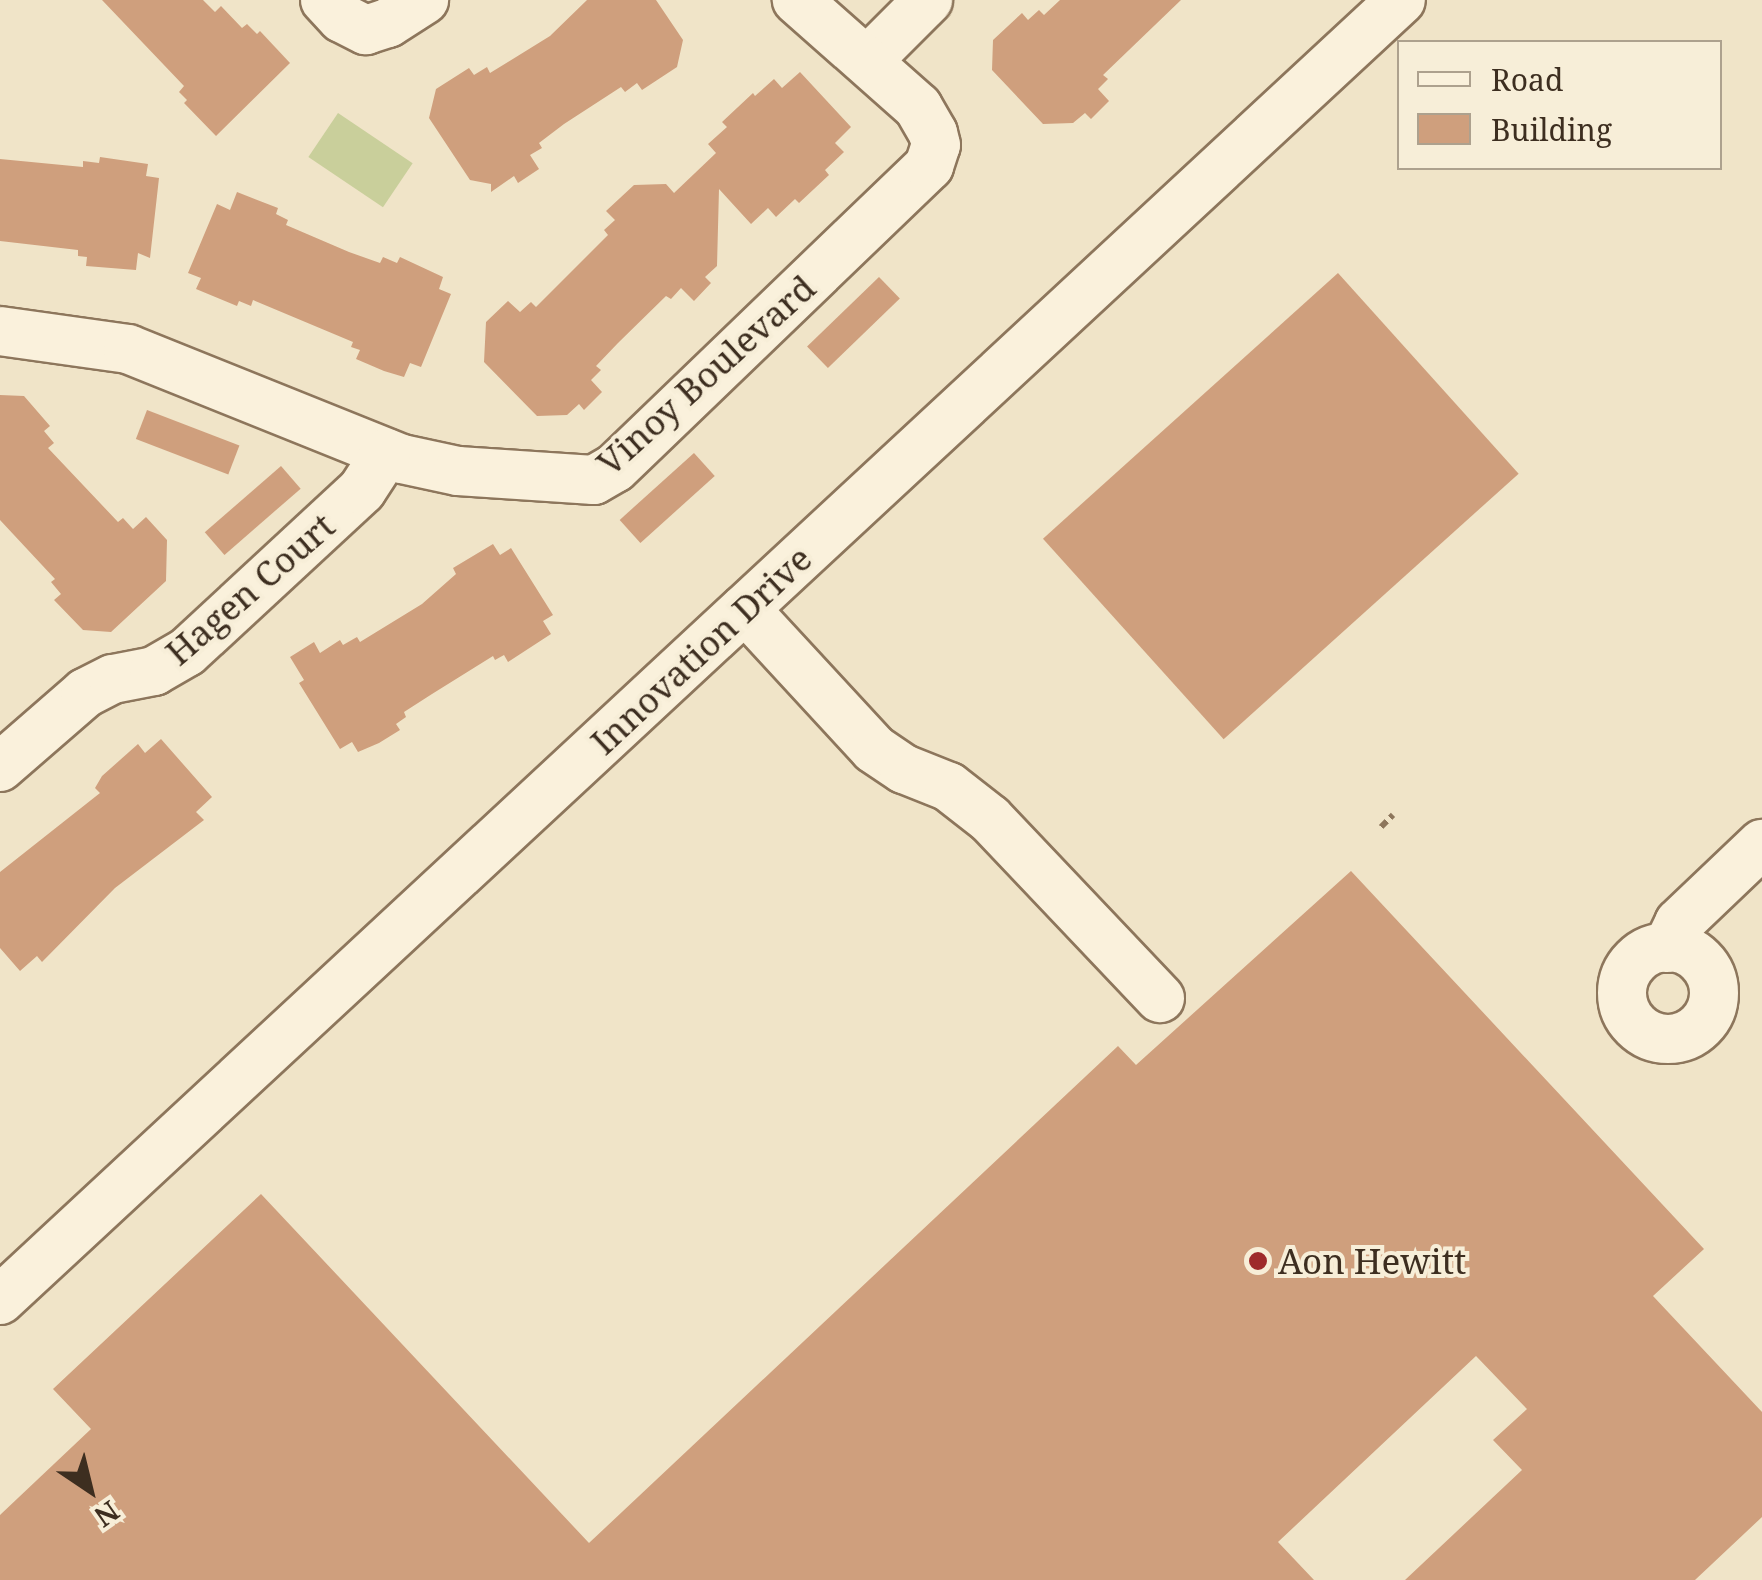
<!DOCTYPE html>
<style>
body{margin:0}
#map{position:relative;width:1762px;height:1580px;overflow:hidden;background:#f0e4c8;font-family:"Noto Serif",serif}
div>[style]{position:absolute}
.green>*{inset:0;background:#c9cf9b;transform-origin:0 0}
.building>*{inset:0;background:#cf9f7d;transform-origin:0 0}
.path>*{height:6px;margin-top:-3px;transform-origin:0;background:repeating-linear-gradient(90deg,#8d765c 0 8px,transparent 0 13px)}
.roads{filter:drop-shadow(2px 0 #8d765c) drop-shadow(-2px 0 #8d765c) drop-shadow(0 2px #8d765c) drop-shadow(0 -2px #8d765c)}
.minor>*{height:48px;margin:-24px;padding:0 24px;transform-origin:24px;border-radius:24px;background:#faf1dc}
.minor>.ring{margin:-24px;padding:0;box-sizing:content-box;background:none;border:48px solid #faf1dc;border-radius:50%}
.dots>*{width:28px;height:28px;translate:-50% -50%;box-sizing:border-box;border:5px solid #f7eed8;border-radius:50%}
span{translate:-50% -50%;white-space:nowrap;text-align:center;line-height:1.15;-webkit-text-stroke:8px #f7eed8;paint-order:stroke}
.street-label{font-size:35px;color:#3d2e20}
.poi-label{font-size:35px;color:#3d2e20}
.left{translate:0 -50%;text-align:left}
.legend{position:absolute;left:1397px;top:40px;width:325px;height:130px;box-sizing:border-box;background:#f7eed8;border:2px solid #ada18e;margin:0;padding:12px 18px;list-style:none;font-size:30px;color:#3d2e20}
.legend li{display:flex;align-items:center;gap:20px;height:50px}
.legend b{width:50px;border:2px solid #ada18e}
.north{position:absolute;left:40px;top:1440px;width:100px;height:100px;-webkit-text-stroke:8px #f7eed8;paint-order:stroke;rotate:145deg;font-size:28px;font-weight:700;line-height:40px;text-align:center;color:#3d2e20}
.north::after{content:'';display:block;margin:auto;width:35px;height:45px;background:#3d2e20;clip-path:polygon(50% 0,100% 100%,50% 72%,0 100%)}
</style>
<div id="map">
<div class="green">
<div style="left:338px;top:113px;width:90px;height:53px;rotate:34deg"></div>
</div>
<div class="building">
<div style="clip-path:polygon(102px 0,203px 0,215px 12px,221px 6px,242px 28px,247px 24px,257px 34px,260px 31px,290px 63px,216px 136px,184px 103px,187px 100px,179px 92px,184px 86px)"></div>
<div style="clip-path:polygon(587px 0,656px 0,683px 40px,677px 67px,642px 90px,637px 83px,625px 92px,621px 87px,564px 124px,539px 143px,542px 148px,530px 155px,539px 169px,518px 183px,514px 176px,491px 192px,491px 184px,470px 180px,429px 118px,436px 89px,469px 68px,474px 75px,487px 67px,490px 73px,550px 36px)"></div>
<div style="clip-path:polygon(1060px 0,1181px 0,1103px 75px,1108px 79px,1098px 89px,1109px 101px,1091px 119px,1085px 113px,1073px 123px,1043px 124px,992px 70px,993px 40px,1022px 13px,1028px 20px,1039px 10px,1044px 15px)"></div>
<div style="clip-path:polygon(800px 72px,851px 127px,835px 143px,844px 152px,825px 170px,829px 175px,799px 203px,795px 199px,776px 217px,768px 208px,751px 224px,719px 189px,717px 266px,705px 277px,711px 283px,694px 301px,681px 288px,671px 299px,666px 296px,618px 343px,596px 366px,601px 370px,591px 380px,602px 392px,584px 410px,579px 404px,567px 415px,537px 416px,484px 362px,486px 322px,508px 301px,520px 312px,531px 302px,536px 307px,608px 235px,604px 230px,615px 220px,606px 211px,634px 185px,666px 184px,674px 193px,716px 153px,708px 144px,727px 127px,722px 122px,753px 93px,755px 96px,774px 79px,782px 88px)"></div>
<div style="clip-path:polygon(100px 157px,148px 164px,146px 176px,159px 178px,150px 258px,138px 253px,136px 270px,86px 266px,87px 257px,78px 256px,78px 250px,0 241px,0 159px,83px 167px,83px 161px,99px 163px)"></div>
<div style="clip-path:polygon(237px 192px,278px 208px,276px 214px,288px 220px,286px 225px,349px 252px,380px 263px,383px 257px,397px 263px,400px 257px,443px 277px,439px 289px,451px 294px,421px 367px,410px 363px,404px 377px,384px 371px,356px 359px,360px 350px,351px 347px,353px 342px,253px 300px,251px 306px,239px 301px,237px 306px,196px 289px,201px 278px,188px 273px,217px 204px,230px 210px)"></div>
<div style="left:1338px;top:273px;width:270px;height:397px;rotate:48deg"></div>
<div style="left:879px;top:277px;width:30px;height:100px;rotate:46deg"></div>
<div style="clip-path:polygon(0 395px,24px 396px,50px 426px,44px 431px,54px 443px,48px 448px,118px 522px,123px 518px,133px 529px,146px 517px,167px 540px,166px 581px,111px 632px,83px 630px,54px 600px,61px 594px,51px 582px,55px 579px,0 520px)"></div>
<div style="left:147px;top:410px;width:99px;height:31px;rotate:21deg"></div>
<div style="left:694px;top:453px;width:31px;height:100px;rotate:48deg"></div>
<div style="left:281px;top:466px;width:30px;height:101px;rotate:49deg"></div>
<div style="clip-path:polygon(493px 544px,500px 555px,511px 548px,553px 615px,543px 621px,551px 634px,508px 662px,504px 655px,495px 660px,493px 656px,432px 694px,404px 712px,406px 717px,396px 724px,400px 730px,379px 743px,358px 752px,352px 742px,340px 749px,299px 683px,304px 680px,290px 657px,314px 642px,320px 653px,340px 640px,343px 645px,357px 637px,360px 642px,422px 604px,456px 574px,453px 568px)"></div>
<div style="clip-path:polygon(161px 739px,212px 797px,196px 812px,204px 820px,115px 888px,42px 962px,37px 956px,20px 971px,0 948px,0 872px,100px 793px,95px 788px,102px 776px,138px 744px,145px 753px)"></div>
<div style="clip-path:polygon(1351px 871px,1704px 1249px,1653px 1296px,1762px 1412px,1762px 1517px,1695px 1580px,1405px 1580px,1522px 1470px,1493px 1440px,1527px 1409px,1476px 1356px,1278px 1542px,1314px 1580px,0 1580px,0 1515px,91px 1429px,53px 1389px,261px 1194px,589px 1543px,1118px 1046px,1136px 1065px)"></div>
</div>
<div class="path">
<div style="left:1381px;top:827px;width:17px;rotate:-45deg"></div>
</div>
<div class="roads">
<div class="minor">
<div style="left:325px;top:0;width:25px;rotate:47deg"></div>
<div style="left:342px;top:18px;width:27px;rotate:27deg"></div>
<div style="left:366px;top:30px;width:23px;rotate:-18deg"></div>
<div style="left:388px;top:23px;width:43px;rotate:-32.6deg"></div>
<div style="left:868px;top:60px;width:85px;rotate:-45deg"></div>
<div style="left:0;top:331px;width:129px;rotate:8deg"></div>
<div style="left:128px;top:349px;width:295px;rotate:21.9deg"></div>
<div style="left:402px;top:459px;width:57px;rotate:12.1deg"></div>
<div style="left:458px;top:471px;width:136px;rotate:3.8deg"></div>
<div style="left:594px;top:480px;width:24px;rotate:-30deg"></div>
<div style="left:615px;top:468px;width:436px;rotate:-43.9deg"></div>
<div style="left:929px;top:166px;width:22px;rotate:-72deg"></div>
<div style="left:936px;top:145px;width:12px;rotate:-104deg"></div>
<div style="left:933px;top:133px;width:30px;rotate:-120deg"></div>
<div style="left:918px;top:107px;width:162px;rotate:-138.5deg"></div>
<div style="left:745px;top:609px;width:190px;rotate:47.3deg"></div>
<div style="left:874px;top:749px;width:36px;rotate:34deg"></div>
<div style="left:904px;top:769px;width:48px;rotate:21.8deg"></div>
<div style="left:949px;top:787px;width:52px;rotate:38deg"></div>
<div style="left:990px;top:819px;width:247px;rotate:46.5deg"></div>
<div style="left:0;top:767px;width:113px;rotate:-41deg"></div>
<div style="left:85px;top:693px;width:31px;rotate:-27deg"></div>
<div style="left:113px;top:679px;width:42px;rotate:-11deg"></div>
<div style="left:154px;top:671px;width:38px;rotate:-30deg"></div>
<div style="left:187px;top:652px;width:238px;rotate:-42.8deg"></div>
<div style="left:362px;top:490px;width:44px;rotate:-57deg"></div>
<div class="ring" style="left:1622px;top:947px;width:44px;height:44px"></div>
<div style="left:1667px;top:948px;width:28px;rotate:-64deg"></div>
<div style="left:1679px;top:923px;width:115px;rotate:-43.6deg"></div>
<div style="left:0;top:1300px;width:1911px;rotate:-42.86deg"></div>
</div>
</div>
<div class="dots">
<div style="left:1258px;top:1261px;background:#9e2a2b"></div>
</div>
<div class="street-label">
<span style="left:706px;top:375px;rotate:-42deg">Vinoy Boulevard</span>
<span style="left:250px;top:589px;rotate:-41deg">Hagen Court</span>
<span style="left:701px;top:650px;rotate:-43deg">Innovation Drive</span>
</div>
<div class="poi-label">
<span class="left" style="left:1278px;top:1261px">Aon Hewitt</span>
</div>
<ul class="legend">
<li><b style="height:12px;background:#faf1dc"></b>Road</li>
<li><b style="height:28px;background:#cf9f7d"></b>Building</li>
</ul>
<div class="north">N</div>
</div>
